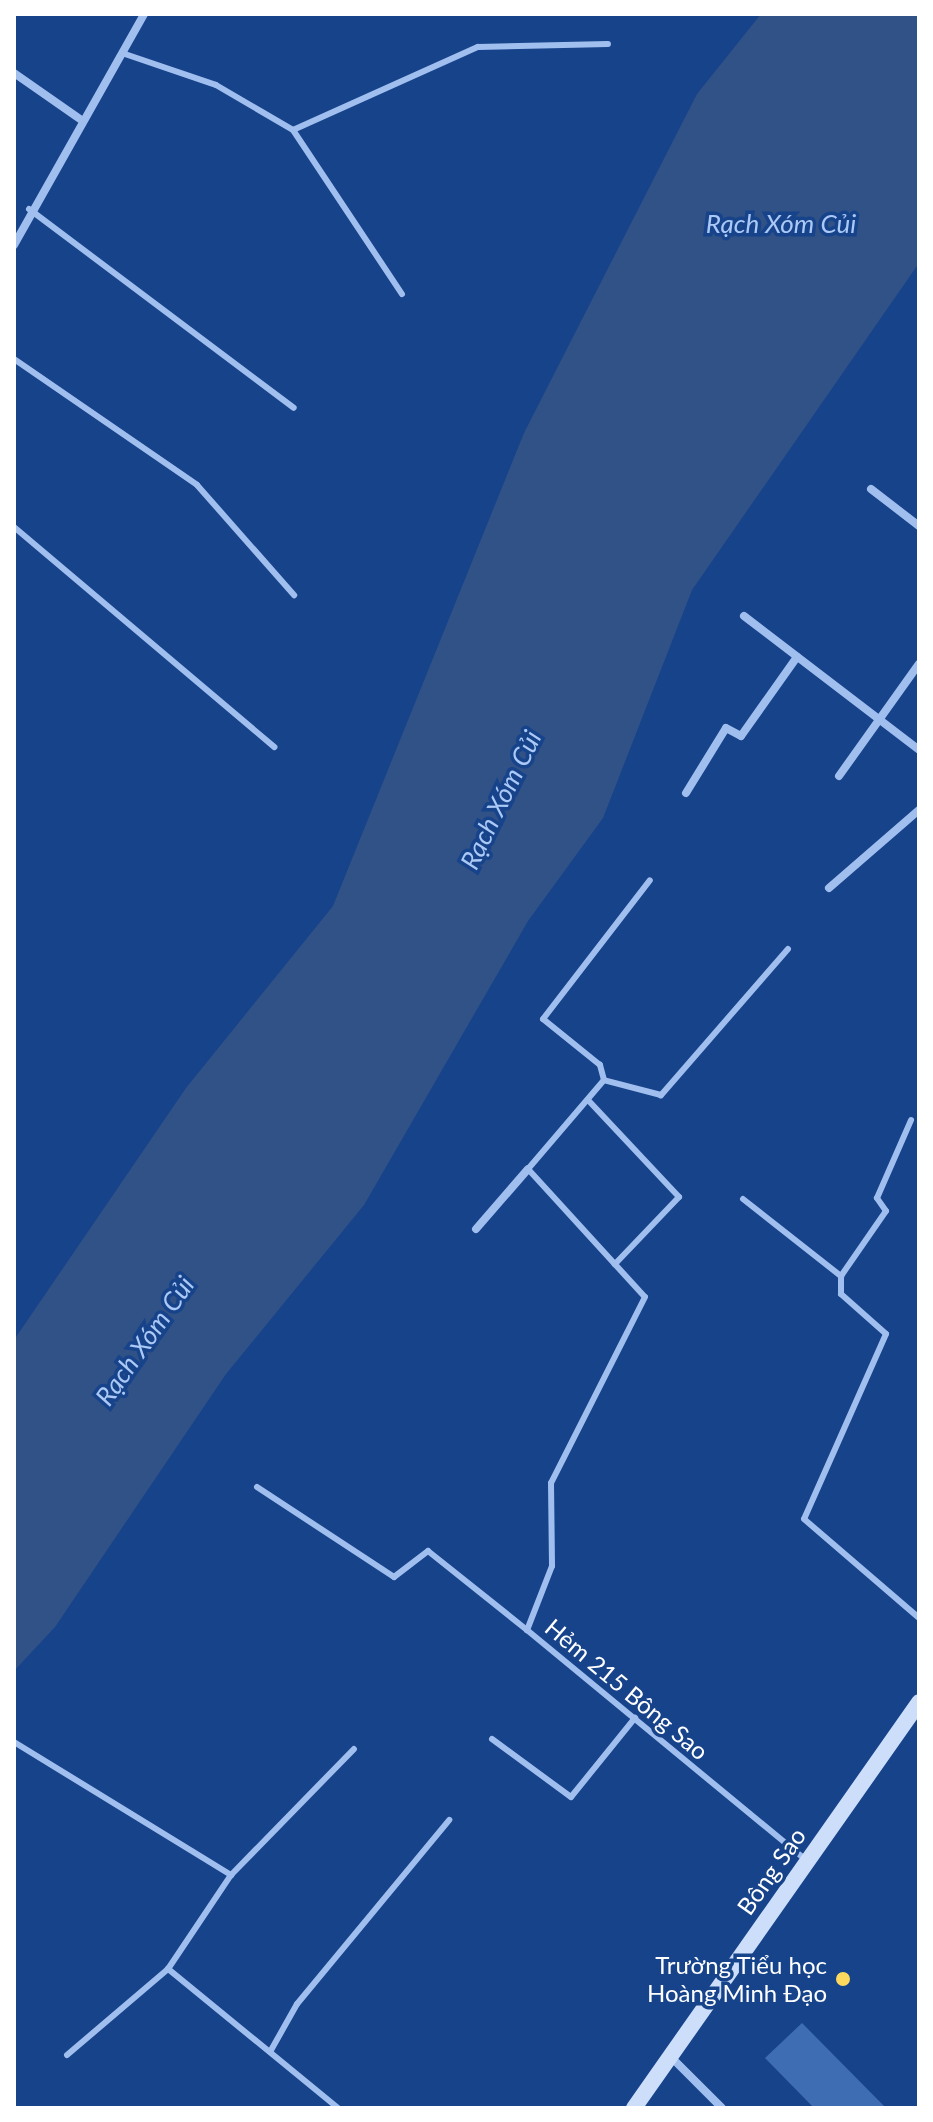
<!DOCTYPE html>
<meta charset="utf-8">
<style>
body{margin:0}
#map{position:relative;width:933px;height:2122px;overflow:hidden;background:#17438b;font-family:Lato,sans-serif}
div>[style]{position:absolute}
.water>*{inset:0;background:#315287}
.building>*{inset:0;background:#3f6db3}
.lane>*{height:6px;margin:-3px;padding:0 3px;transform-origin:3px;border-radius:3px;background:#a0bfef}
.street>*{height:8px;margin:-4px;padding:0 4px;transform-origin:4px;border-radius:4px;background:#a0bfef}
.secondary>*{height:16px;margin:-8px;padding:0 8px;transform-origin:8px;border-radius:8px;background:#cddefa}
.dots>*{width:22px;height:22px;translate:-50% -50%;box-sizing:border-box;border:4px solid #17438b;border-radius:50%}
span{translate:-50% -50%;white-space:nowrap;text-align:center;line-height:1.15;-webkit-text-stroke:7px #17438b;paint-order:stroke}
.street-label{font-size:24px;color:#fff}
.poi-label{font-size:24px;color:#fff}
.right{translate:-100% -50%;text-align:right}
.water-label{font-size:26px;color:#abc9f6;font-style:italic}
.frame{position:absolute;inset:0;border:16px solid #fff;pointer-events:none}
</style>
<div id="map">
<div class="water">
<div style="clip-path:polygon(761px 14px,919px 14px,919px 263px,692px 590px,603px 818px,528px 921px,364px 1205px,226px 1374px,55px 1627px,14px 1671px,14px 1340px,186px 1088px,333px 906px,524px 433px,697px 94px)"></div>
</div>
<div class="building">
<div style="clip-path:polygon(802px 2023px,886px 2108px,814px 2108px,765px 2058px)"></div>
</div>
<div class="lane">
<div style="left:122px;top:53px;width:99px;rotate:18.8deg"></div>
<div style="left:216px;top:85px;width:89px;rotate:30.3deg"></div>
<div style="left:293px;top:130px;width:197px;rotate:56.4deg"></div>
<div style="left:293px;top:130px;width:203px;rotate:-24.2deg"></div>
<div style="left:478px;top:47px;width:130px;rotate:-1.3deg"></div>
<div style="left:29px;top:209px;width:331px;rotate:36.9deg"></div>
<div style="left:14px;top:359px;width:222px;rotate:34.5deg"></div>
<div style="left:197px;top:485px;width:147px;rotate:48.6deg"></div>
<div style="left:14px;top:527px;width:341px;rotate:40.2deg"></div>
<div style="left:788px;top:949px;width:194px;rotate:131deg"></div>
<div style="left:661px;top:1095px;width:59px;rotate:-165.3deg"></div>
<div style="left:604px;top:1080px;width:117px;rotate:130.5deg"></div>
<div style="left:528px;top:1169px;width:173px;rotate:47.6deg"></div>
<div style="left:645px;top:1297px;width:208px;rotate:116.8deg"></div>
<div style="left:551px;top:1483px;width:83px;rotate:89.3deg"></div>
<div style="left:552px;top:1566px;width:69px;rotate:111.3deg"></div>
<div style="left:527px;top:1630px;width:362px;rotate:39.5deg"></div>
<div style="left:604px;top:1080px;width:16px;rotate:-105deg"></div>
<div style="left:600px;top:1065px;width:73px;rotate:-141.1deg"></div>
<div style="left:543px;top:1019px;width:175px;rotate:-52.4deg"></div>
<div style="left:588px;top:1100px;width:133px;rotate:46.8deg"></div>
<div style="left:679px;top:1197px;width:93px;rotate:133.7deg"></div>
<div style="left:743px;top:1199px;width:125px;rotate:38.2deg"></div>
<div style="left:841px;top:1276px;width:18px;rotate:90deg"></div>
<div style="left:841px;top:1294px;width:60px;rotate:41.6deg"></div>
<div style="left:886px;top:1334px;width:202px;rotate:113.9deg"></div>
<div style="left:804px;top:1519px;width:152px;rotate:40.7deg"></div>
<div style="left:841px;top:1276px;width:79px;rotate:-55.3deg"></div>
<div style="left:886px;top:1211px;width:16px;rotate:-125deg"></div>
<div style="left:877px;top:1198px;width:85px;rotate:-66.4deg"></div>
<div style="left:257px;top:1487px;width:164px;rotate:33.3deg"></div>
<div style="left:394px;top:1577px;width:43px;rotate:-37.4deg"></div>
<div style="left:428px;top:1551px;width:127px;rotate:38.6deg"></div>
<div style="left:492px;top:1739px;width:98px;rotate:36.3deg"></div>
<div style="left:571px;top:1797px;width:102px;rotate:-51deg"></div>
<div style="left:14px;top:1742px;width:255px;rotate:31.5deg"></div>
<div style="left:270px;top:2052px;width:55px;rotate:-60.6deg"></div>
<div style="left:297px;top:2004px;width:239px;rotate:-50.4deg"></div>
<div style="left:67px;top:2055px;width:133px;rotate:-40.4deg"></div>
<div style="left:338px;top:2108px;width:220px;rotate:-140.7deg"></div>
<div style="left:168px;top:1969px;width:113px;rotate:-56.2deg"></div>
<div style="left:231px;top:1875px;width:176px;rotate:-45.7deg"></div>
</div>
<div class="street">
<div style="left:14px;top:73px;width:80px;rotate:34.9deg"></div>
<div style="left:14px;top:245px;width:265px;rotate:-60.6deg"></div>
<div style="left:871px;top:489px;width:61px;rotate:37.6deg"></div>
<div style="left:744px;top:616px;width:220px;rotate:37.4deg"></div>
<div style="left:839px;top:776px;width:138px;rotate:-54.5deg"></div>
<div style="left:686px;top:793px;width:76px;rotate:-58.4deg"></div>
<div style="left:726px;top:728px;width:17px;rotate:28deg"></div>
<div style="left:741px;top:736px;width:97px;rotate:-54.7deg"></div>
<div style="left:829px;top:888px;width:119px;rotate:-40.9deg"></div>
<div style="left:476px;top:1229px;width:79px;rotate:-49.1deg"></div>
<div style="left:671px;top:2057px;width:72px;rotate:45deg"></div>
</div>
<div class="secondary">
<div style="left:634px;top:2108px;width:496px;rotate:-54.9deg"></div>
</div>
<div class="dots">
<div style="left:843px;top:1979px;background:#ffd95d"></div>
</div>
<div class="street-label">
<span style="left:627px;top:1689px;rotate:40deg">Hẻm 215 Bông Sao</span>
<span style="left:771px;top:1871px;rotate:-55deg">Bông Sao</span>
</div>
<div class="poi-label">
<span class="right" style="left:827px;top:1979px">Trường Tiểu học<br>Hoàng Minh Đạo</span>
</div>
<div class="water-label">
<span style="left:781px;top:224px">Rạch Xóm Củi</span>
<span style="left:501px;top:800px;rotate:-64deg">Rạch Xóm Củi</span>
<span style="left:145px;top:1341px;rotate:-55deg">Rạch Xóm Củi</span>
</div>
<div class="frame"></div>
</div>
